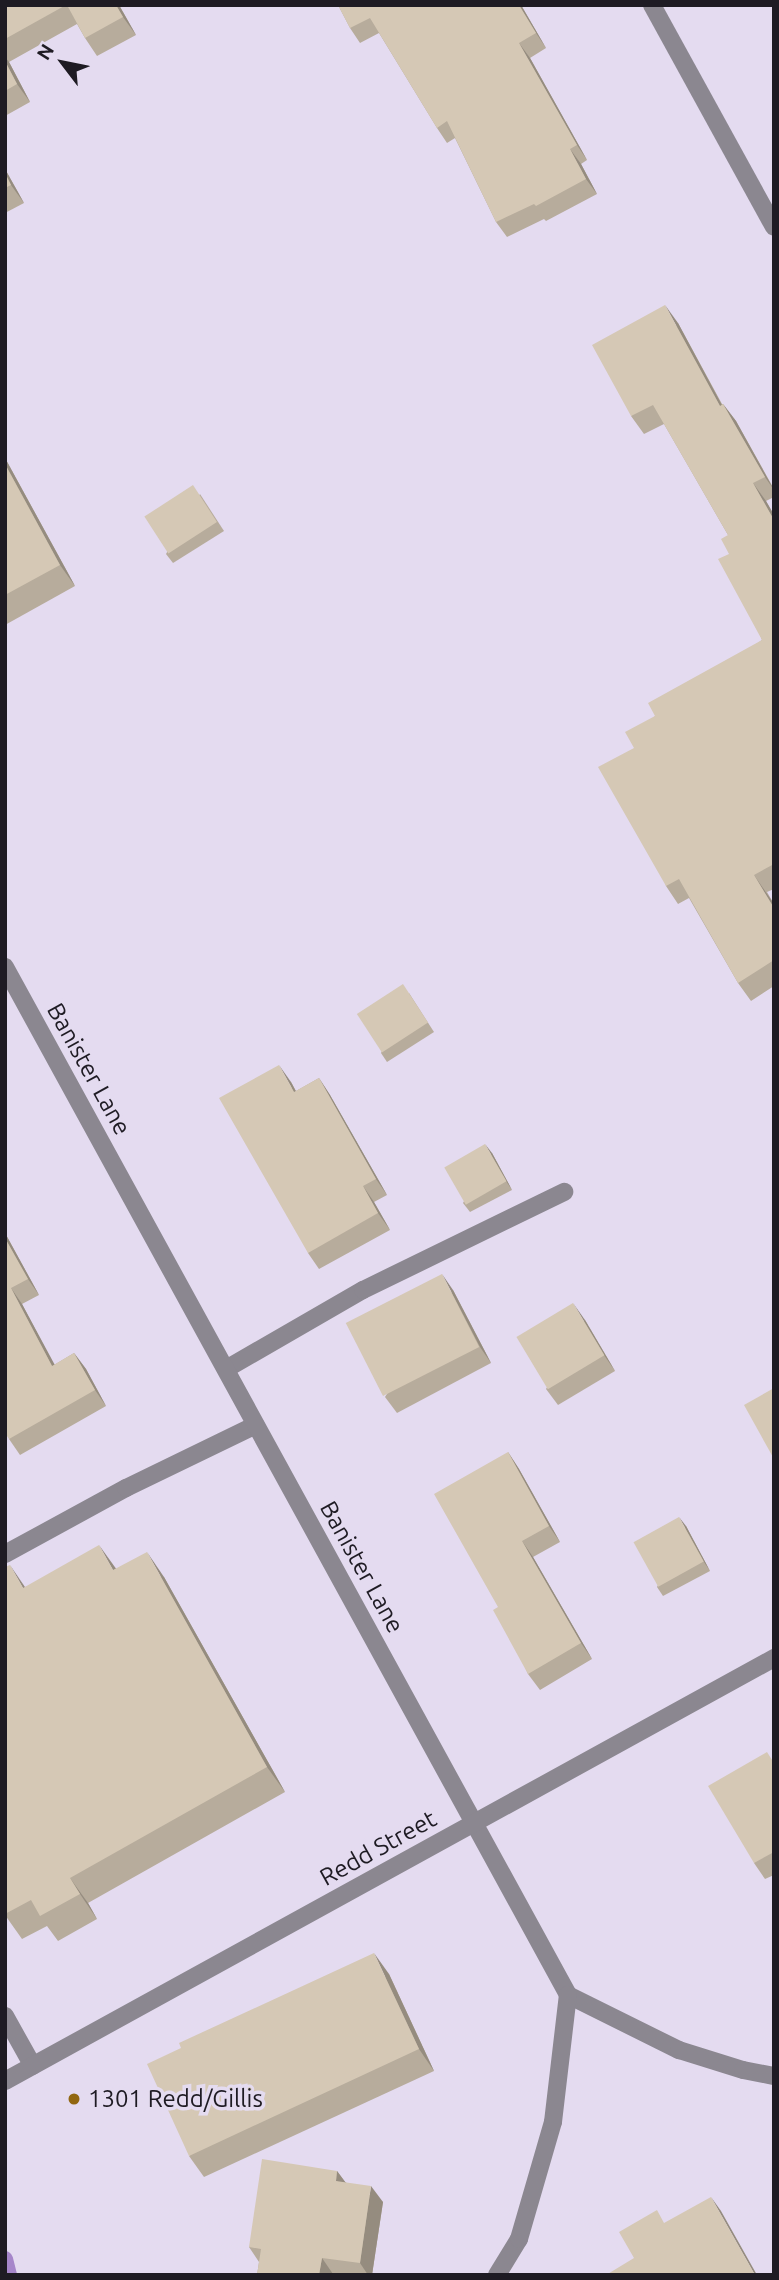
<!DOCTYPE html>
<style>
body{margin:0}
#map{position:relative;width:779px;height:2280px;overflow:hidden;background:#e4dbf0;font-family:Ubuntu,sans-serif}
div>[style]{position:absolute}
.stream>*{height:16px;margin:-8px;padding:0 8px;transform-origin:8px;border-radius:8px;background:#a686ca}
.service>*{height:18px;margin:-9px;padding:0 9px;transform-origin:9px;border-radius:9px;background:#8b8790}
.minor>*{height:18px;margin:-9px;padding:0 9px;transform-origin:9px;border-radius:9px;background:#8b8790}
.tertiary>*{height:18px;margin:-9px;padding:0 9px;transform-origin:9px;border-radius:9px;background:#8b8790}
.wall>*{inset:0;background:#b7ac9c}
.shaded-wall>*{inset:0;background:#958c7f}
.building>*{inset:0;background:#d5c8b5;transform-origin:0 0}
.dots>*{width:19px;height:19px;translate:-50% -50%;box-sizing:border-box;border:4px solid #e4dbf0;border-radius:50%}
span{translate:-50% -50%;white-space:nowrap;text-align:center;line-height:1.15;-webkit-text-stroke:7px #e4dbf0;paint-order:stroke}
.street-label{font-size:24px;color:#1e1b23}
.poi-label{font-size:24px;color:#1e1b23}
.left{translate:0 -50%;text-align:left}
.frame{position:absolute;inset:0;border:7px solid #1e1b23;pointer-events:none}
.north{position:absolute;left:28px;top:28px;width:70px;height:70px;-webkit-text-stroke:5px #e4dbf0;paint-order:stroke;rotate:302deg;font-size:19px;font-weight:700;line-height:28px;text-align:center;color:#1e1b23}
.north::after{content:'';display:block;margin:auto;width:24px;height:32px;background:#1e1b23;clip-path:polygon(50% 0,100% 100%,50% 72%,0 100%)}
</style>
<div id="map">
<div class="stream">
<div style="left:5px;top:2259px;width:16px;rotate:76deg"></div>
</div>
<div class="service">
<div style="left:226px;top:1369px;width:158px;rotate:-30deg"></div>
<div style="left:363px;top:1290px;width:224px;rotate:-26deg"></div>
<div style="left:5px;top:1554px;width:138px;rotate:-28.6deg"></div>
<div style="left:126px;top:1488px;width:144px;rotate:-25.9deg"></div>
<div style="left:5px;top:2016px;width:57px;rotate:60.8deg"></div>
</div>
<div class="minor">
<div style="left:652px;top:5px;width:253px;rotate:61.2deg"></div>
<div style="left:474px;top:1823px;width:196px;rotate:61.3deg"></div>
<div style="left:568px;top:1995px;width:124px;rotate:26.4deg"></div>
<div style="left:679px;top:2050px;width:67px;rotate:17.4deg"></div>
<div style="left:743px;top:2070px;width:32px;rotate:11deg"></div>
<div style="left:497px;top:2275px;width:42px;rotate:-58.6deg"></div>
<div style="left:519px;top:2239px;width:122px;rotate:-73.8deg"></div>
<div style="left:553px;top:2122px;width:128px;rotate:-83.3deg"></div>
</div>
<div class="tertiary">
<div style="left:5px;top:967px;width:976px;rotate:61.28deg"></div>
<div style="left:5px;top:2081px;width:878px;rotate:-28.81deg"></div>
</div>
<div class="wall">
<div style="clip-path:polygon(5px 5px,119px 5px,136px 35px,97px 56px,85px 38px,77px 24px,9px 62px,30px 102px,5px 116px)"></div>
<div style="clip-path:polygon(338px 5px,521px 5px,546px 48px,530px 58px,587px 160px,581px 164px,597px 194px,546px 221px,544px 219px,507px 237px,496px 222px,455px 138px,447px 143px,437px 128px,379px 33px,360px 43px,350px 28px)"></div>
<div style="clip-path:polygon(5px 169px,24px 203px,5px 213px)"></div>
<div style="clip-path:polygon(678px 323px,722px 404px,723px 404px,736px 421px,774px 489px,774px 497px,766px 501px,774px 515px,774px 889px,767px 892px,774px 904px,774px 986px,751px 1001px,738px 983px,689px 898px,678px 904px,666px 886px,634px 748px,655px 716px,762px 640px,729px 554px,728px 535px,664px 424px,644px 434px,631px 416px)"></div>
<div style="clip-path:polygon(5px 458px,75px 586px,5px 625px)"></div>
<div style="clip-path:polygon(200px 494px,224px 531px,173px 563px,166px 554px)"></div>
<div style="clip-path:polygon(409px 993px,434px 1032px,387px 1062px,381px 1053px)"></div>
<div style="clip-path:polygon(319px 1078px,330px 1095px,387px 1195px,374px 1202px,390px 1230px,319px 1269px,308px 1253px,291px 1082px,296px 1091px)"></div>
<div style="clip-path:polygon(492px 1153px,512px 1190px,470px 1212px,463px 1203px)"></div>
<div style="clip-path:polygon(5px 1233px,39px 1295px,22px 1304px,54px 1365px,74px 1353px,86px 1369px,106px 1406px,20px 1455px,9px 1439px)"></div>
<div style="clip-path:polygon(453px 1290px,491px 1363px,397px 1413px,385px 1397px)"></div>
<div style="clip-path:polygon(585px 1320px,615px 1371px,558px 1405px,546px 1389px)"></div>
<div style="clip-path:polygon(508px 1452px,519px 1469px,560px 1542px,533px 1557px,592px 1659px,540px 1690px,528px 1674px,498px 1607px)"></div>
<div style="clip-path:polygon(686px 1526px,710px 1571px,663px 1596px,657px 1587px)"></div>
<div style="clip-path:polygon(116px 1569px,164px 1577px,285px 1792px,88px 1903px,97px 1919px,58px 1941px,47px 1926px,22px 1939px,5px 1915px,25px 1587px)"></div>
<div style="clip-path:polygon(774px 1761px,774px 1875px,765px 1879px,754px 1863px)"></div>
<div style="clip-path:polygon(389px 1974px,434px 2071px,204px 2177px,189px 2156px)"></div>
<div style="clip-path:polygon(337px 2171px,345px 2182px,383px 2202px,372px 2275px,257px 2275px,259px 2262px,249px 2247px)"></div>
</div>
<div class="shaded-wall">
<div style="clip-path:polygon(116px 5px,119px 5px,136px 35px,123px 17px)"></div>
<div style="clip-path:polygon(519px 5px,521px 5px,546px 48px,536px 33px)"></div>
<div style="clip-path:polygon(519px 43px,530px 58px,587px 160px,577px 145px)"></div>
<div style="clip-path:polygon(5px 57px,9px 62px,30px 102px,17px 84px,5px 61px)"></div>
<div style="clip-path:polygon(570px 149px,581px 164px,597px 194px,586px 179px)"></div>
<div style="clip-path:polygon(5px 169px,24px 203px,11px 185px,5px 173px)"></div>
<div style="clip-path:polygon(665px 305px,678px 323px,732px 424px,720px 406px)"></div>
<div style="clip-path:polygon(723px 404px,736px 421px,774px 490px,765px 477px)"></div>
<div style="clip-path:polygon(5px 458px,75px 586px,60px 565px,5px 464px)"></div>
<div style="clip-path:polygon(753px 483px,766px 501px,774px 515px,774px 520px)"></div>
<div style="clip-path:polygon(754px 875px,774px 904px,774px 908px)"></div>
<div style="clip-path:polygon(279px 1065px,291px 1082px,305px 1109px,294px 1092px)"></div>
<div style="clip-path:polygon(319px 1078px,330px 1095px,387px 1195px,376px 1179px)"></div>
<div style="clip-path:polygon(485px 1144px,492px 1153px,512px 1190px,506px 1181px)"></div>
<div style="clip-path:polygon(363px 1186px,374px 1202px,390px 1230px,378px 1213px)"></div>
<div style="clip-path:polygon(5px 1233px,39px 1295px,28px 1279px,5px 1238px)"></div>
<div style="clip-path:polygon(442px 1274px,453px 1290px,491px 1363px,480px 1347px)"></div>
<div style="clip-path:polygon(11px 1288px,22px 1304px,64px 1382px,52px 1366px)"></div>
<div style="clip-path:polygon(573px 1303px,585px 1320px,615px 1371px,604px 1355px)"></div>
<div style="clip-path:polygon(74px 1353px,86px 1369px,106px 1406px,95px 1390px)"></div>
<div style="clip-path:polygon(508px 1452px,519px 1469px,560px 1542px,549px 1526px)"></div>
<div style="clip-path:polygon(679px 1517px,686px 1526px,710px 1571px,704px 1562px)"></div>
<div style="clip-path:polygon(522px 1541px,533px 1557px,592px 1659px,581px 1643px)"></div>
<div style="clip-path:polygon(99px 1545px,117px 1570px,113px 1570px)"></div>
<div style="clip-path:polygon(147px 1552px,164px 1577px,285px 1792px,267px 1767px)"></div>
<div style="clip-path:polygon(10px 1565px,27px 1590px,23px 1588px)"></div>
<div style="clip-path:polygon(70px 1878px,88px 1903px,97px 1919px,80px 1894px)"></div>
<div style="clip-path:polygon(374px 1953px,389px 1974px,434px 2071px,419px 2049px)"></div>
<div style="clip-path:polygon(337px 2171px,349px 2187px,336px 2181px)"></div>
<div style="clip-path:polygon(371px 2186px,383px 2202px,372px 2275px,368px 2275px,360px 2263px)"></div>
<div style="clip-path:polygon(711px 2197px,721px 2211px,757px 2275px,755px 2275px)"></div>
<div style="clip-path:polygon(322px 2258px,333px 2274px,333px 2275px,319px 2275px)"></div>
</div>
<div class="building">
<div style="clip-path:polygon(5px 5px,66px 5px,5px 39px)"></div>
<div style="clip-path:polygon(67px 5px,116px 5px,123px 17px,85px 38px)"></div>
<div style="clip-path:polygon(338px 5px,519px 5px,536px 33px,519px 43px,577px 145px,570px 149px,586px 179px,536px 206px,534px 204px,496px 222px,447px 121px,437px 128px,370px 18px,350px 28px)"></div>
<div style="clip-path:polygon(5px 61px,17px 84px,5px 91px)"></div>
<div style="clip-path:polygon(5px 173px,11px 185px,5px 188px)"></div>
<div style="clip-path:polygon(665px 305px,720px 406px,723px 404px,765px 477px,753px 483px,774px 520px,774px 864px,754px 875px,774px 908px,774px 960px,738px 983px,679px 879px,666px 886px,598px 767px,634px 748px,625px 732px,655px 716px,648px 703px,762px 640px,718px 559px,729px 554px,721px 539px,728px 535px,653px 405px,631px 416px,592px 345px)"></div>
<div style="clip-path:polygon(5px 464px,60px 565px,5px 595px)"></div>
<div style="left:193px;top:485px;width:44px;height:58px;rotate:57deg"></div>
<div style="left:403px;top:984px;width:46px;height:55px;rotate:57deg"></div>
<div style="clip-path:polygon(279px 1065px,294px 1092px,319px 1078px,376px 1179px,363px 1186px,378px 1213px,308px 1253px,219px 1098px)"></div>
<div style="left:485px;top:1144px;width:43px;height:47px;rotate:60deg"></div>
<div style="clip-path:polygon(5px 1238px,28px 1279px,11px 1288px,52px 1366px,74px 1353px,95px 1390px,9px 1439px,5px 1433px)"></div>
<div style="left:442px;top:1274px;width:82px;height:108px;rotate:63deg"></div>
<div style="left:573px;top:1303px;width:61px;height:66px;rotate:59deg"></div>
<div style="clip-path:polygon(774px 1388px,774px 1459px,744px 1405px)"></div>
<div style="clip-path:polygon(508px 1452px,549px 1526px,522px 1541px,581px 1643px,528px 1674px,493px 1610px,498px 1607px,434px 1494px)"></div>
<div style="left:679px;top:1517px;width:51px;height:52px;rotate:61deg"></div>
<div style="clip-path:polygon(99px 1545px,113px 1570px,147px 1552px,267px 1767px,70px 1878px,80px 1894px,40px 1916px,31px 1900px,5px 1914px,5px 1567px,10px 1565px,23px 1588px)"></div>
<div style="clip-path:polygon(767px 1752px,774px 1763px,774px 1852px,754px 1863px,708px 1786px)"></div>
<div style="clip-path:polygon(374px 1953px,419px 2049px,189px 2156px,147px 2064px,181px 2048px,179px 2043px)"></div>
<div style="clip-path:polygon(262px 2159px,337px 2171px,336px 2181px,371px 2186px,360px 2263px,322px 2258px,319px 2275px,257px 2275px,261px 2249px,249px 2247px)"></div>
<div style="clip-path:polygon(711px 2197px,755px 2275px,606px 2275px,634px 2258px,619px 2232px,657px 2210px,664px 2223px)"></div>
</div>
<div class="dots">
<div style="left:74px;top:2099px;background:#926710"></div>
</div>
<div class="street-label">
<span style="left:89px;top:1069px;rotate:61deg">Banister Lane</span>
<span style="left:362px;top:1567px;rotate:61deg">Banister Lane</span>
<span style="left:378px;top:1848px;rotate:-29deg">Redd Street</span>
</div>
<div class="poi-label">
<span class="left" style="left:88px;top:2099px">1301 Redd/Gillis</span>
</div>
<div class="frame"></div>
<div class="north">N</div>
</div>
